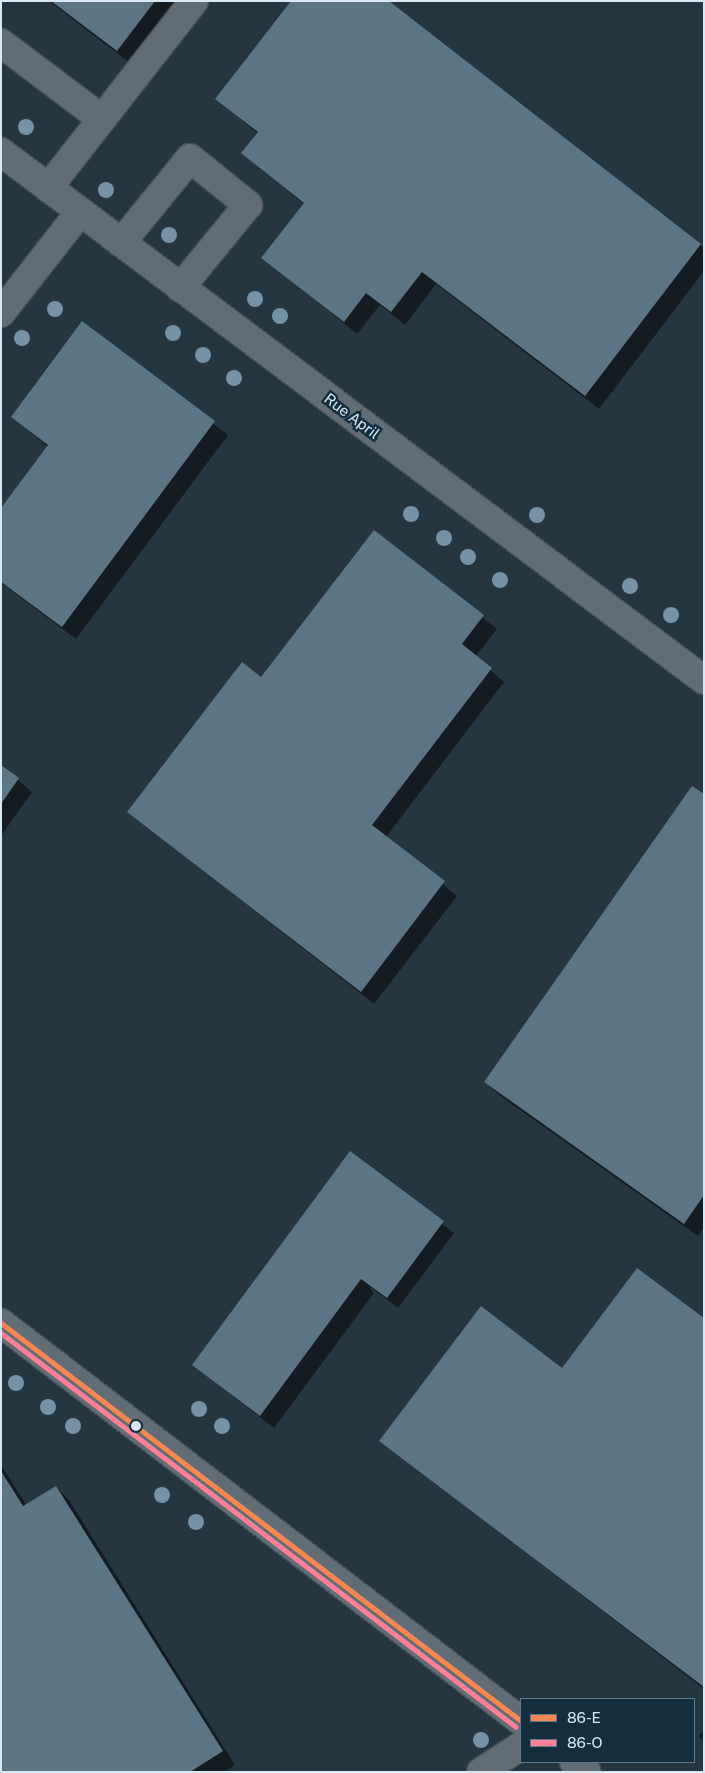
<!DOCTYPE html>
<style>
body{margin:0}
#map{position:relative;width:705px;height:1773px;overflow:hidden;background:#263640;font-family:"Public Sans",sans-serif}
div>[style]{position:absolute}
.shadow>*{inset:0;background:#0007}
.building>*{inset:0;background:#5c7584}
.roads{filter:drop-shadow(1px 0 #44515a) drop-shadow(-1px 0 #44515a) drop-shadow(0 1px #44515a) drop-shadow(0 -1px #44515a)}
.minor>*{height:28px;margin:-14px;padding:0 14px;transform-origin:14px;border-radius:14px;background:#616c74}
.bus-1>*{height:5px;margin:-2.5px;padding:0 2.5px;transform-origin:2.5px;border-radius:2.5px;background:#f88751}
.bus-2>*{height:5px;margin:-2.5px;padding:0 2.5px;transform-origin:2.5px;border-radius:2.5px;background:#ff8098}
.trees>*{width:16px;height:16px;margin:-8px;border-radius:50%;background:#7592a6}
.dots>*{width:14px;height:14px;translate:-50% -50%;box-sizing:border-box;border:2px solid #122e3f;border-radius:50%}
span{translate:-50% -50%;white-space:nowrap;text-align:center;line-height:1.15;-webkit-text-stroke:5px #122e3f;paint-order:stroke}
.street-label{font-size:15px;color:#d8e8f4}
.frame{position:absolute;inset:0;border:2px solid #d8e8f4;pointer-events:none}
.legend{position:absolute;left:520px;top:1698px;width:175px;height:65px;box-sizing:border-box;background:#122e3f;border:1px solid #617887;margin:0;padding:6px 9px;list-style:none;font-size:15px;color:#d8e8f4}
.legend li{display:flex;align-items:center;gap:10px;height:25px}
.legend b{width:25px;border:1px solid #617887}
</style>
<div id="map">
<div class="shadow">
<div style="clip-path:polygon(49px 1px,178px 1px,131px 64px)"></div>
<div style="clip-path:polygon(387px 1px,704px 248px,704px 271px,599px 409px,436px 284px,405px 325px,380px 305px,357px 334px,263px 257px,304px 204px,242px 153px,258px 134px,217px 99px)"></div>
<div style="clip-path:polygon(82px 323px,228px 435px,76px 639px,1px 583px,1px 511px,48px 447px,13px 417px)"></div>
<div style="clip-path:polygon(374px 532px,497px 629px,475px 657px,504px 682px,386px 837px,457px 896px,374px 1004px,129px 812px,262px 678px)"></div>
<div style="clip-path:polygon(1px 766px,32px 792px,1px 836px)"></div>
<div style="clip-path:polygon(704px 796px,704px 1227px,698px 1236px,499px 1095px,486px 1082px)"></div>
<div style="clip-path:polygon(350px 1153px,454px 1233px,398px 1308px,368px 1285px,374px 1293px,274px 1428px,193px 1365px)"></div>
<div style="clip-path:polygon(704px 1320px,704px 1689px,381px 1441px,562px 1370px)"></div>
<div style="clip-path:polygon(1px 1465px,27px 1506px,56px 1487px,69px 1500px,235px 1765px,224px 1772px,1px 1772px)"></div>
<div style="clip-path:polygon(704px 1730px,704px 1741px,699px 1736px)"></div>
</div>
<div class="building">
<div style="clip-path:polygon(51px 1px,155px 1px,117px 51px)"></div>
<div style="clip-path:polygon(291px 1px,389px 1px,701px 244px,585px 396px,422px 272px,391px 312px,366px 293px,344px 322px,261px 258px,304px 203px,241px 153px,258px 132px,215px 99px)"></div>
<div style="clip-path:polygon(82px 321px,215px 421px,62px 627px,1px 582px,1px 508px,48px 445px,11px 417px)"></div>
<div style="clip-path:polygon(374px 530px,484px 615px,462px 644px,492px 668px,372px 825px,445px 881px,361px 992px,127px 812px,242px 662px,261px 677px)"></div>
<div style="clip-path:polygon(1px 765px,19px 778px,1px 804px)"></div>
<div style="clip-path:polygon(692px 786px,704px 794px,704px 1195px,684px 1224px,484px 1082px)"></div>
<div style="clip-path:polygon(350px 1151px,444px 1221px,387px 1298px,361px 1279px,260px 1416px,192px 1365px)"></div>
<div style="clip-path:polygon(637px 1268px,704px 1318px,704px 1687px,379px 1441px,481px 1306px,562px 1368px)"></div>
<div style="clip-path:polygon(1px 1471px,23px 1506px,56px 1486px,223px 1751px,190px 1772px,1px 1772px)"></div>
</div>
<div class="roads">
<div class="minor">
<div style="left:1px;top:43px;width:126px;rotate:37deg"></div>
<div style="left:1px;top:152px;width:879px;rotate:36.91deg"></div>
<div style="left:48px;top:188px;width:237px;rotate:-52deg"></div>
<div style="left:121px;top:243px;width:109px;rotate:-50.9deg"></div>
<div style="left:190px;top:158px;width:75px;rotate:39deg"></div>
<div style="left:248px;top:205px;width:107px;rotate:129.3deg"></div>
<div style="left:1px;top:313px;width:128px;rotate:-52deg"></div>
<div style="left:1px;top:1323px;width:655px;rotate:37.43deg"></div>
<div style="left:574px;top:1762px;width:16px;rotate:38deg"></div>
<div style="left:481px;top:1772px;width:48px;rotate:-33deg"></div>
</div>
</div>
<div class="bus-1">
<div style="left:1px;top:1323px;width:655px;rotate:37.43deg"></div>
</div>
<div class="bus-2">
<div style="left:1px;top:1333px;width:648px;rotate:37.42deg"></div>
</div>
<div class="trees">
<div style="left:26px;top:127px"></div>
<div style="left:106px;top:190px"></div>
<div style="left:169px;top:235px"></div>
<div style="left:255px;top:299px"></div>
<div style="left:55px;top:309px"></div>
<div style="left:280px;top:316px"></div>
<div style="left:173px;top:333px"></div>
<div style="left:22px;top:338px"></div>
<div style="left:203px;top:355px"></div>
<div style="left:234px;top:378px"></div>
<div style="left:411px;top:514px"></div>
<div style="left:537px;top:515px"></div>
<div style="left:444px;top:538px"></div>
<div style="left:468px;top:557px"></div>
<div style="left:500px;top:580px"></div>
<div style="left:630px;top:586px"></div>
<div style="left:671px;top:615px"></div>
<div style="left:16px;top:1383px"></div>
<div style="left:48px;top:1407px"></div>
<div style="left:199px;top:1409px"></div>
<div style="left:73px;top:1426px"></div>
<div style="left:222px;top:1426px"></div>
<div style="left:162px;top:1495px"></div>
<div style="left:196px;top:1522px"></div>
<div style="left:481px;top:1740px"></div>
</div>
<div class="dots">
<div style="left:136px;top:1426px;background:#d8e8f4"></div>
</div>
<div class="street-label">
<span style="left:352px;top:416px;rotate:37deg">Rue April</span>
</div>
<div class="frame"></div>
<ul class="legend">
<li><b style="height:6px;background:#f88751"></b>86-E</li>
<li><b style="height:6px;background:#ff8098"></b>86-O</li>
</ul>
</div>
